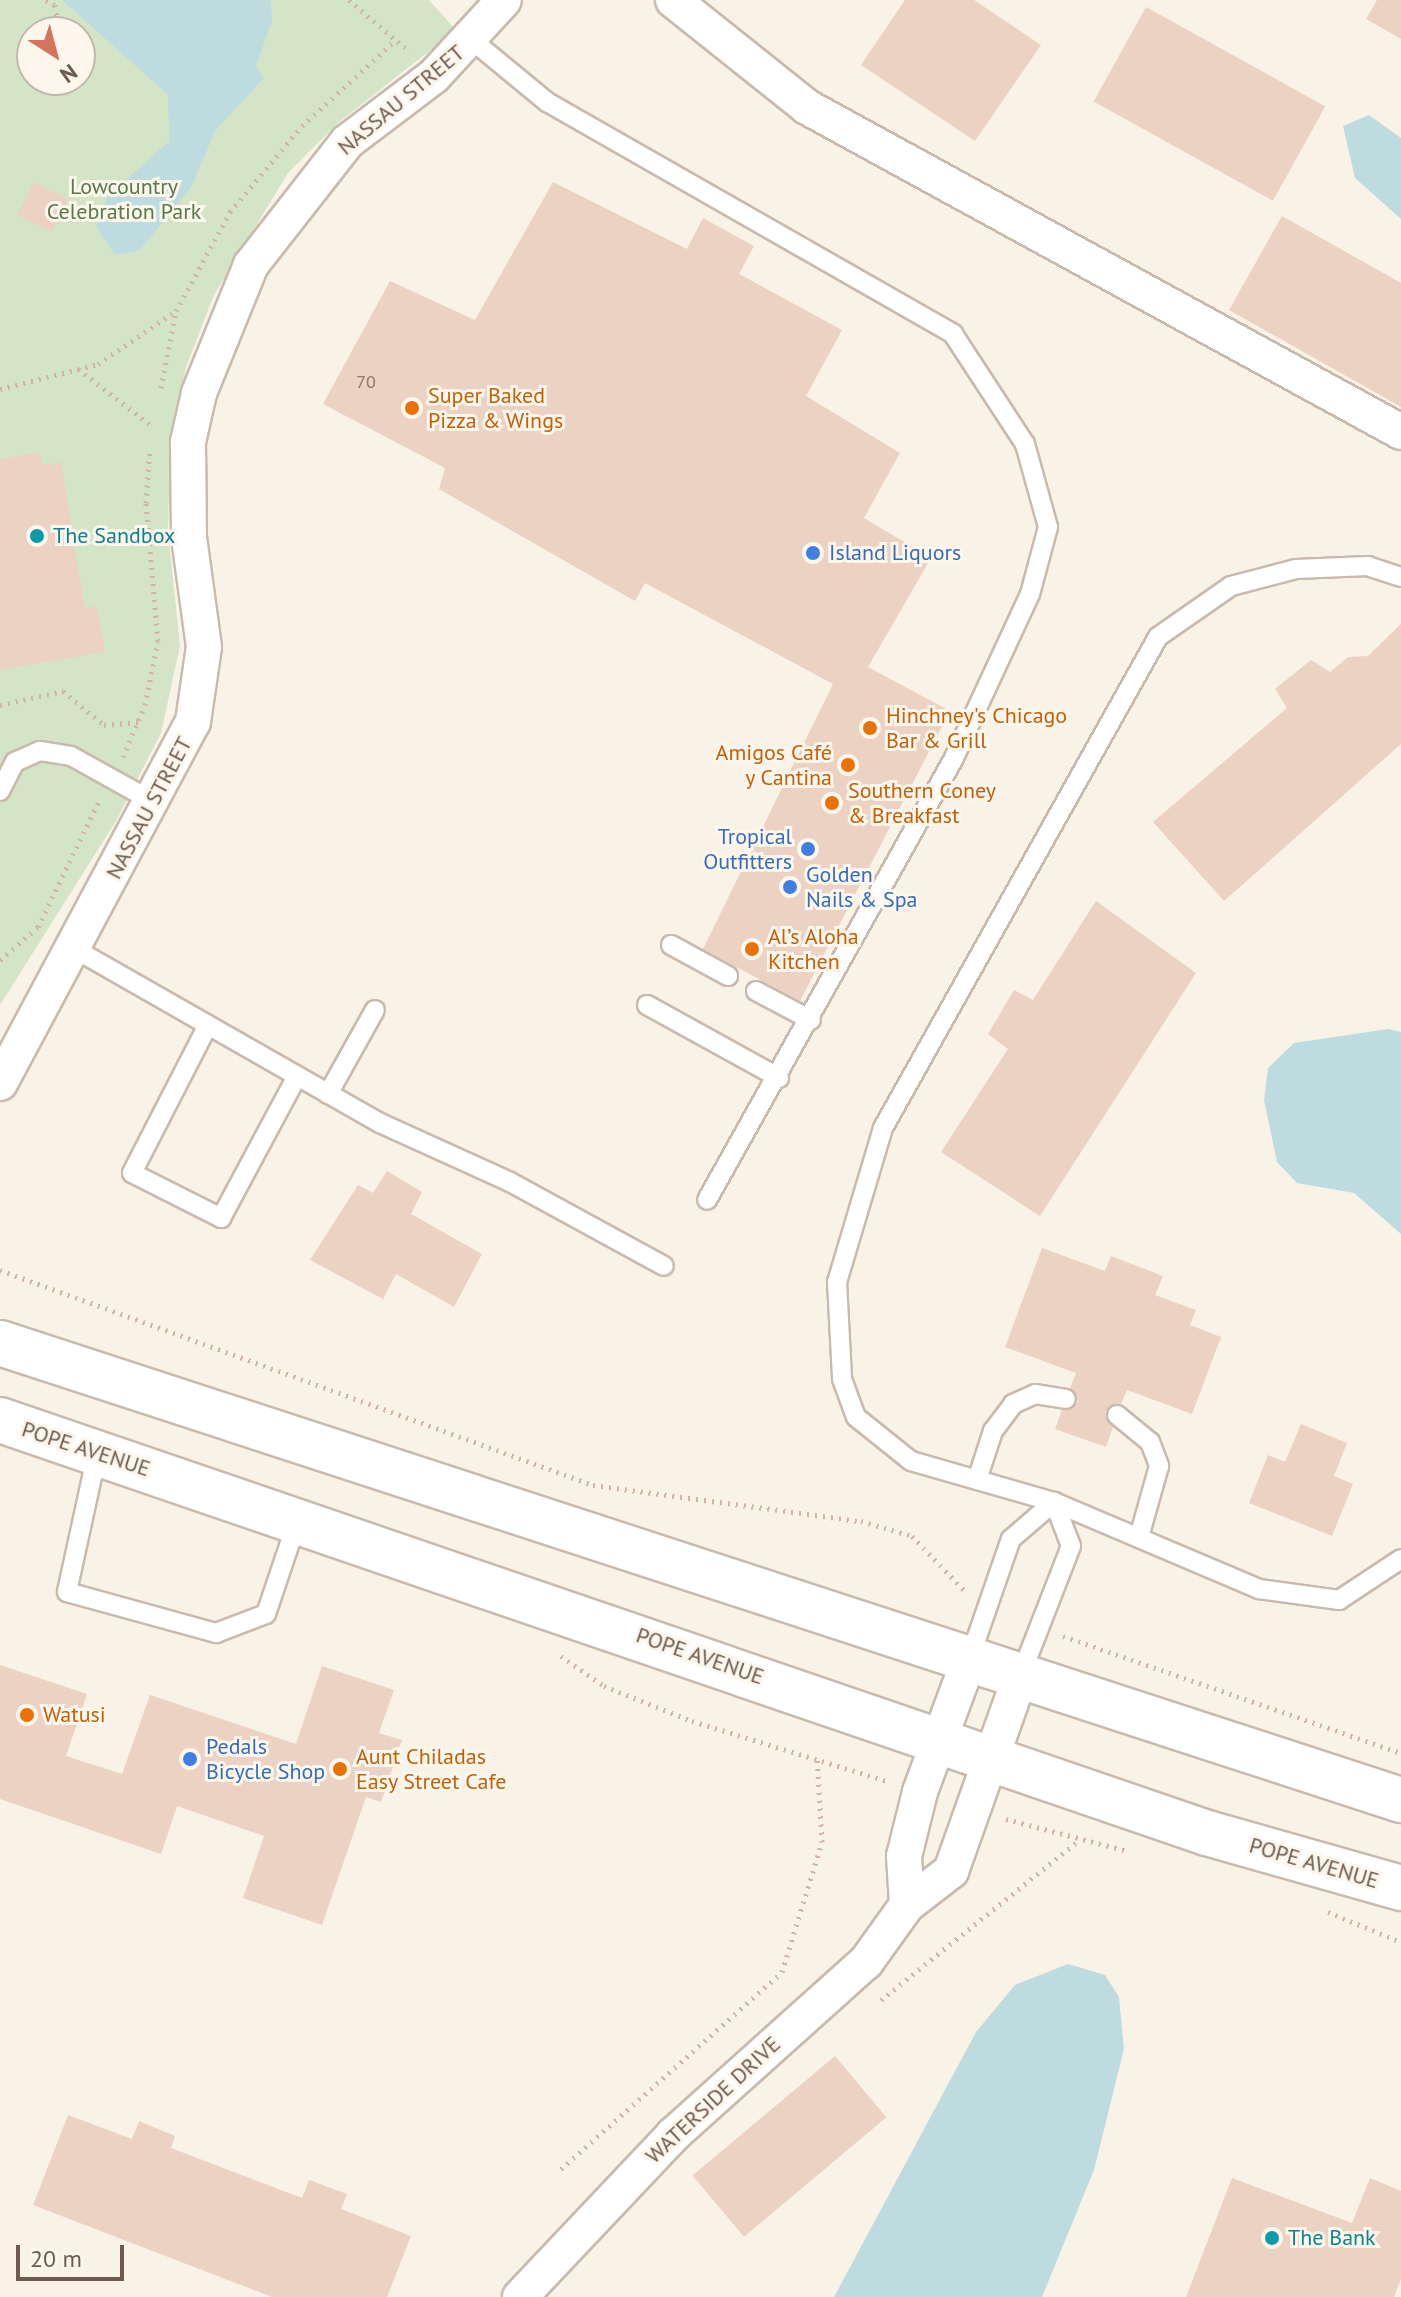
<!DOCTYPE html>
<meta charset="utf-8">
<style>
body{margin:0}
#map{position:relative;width:1401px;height:2297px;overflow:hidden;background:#f9f2e7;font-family:"PT Sans",sans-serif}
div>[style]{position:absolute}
.green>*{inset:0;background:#d4e5c7}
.water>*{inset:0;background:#bedce0}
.building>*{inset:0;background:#ebd2c2;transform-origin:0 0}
.path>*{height:5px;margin-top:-2.5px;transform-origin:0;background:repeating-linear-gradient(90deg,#d0b5a5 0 2px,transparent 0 8px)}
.roads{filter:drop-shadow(2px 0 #c9baae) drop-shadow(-2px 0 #c9baae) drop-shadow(0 2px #c9baae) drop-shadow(0 -2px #c9baae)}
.service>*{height:18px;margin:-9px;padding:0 9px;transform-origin:9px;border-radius:9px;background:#fff}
.minor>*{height:34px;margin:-17px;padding:0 17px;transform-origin:17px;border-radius:17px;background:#fff}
.secondary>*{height:44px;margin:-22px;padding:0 22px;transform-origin:22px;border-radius:22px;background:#fff}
.dots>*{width:22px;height:22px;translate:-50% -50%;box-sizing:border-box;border:4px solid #fcf6ec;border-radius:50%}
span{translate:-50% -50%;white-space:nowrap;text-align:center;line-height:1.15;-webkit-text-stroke:6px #fcf6ec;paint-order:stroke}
.number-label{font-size:18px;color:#8e786c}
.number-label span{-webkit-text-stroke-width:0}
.street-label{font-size:22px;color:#6f5a4f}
.park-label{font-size:22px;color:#59794b}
.food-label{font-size:22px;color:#c56008}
.left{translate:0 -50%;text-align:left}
.right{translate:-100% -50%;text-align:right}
.culture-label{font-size:22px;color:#0d838f}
.shop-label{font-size:22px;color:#366cbe}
.north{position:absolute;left:16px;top:16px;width:80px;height:80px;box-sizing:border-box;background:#fcf6ec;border:2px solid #c4b8ad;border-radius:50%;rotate:144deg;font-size:22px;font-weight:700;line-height:32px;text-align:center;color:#6f5a4f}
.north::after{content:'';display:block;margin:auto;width:28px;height:36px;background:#d3745c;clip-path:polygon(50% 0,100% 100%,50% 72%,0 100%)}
.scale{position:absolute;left:16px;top:2245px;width:108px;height:36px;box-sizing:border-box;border:4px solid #6f5a4f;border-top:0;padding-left:10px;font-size:24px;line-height:28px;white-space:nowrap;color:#6f5a4f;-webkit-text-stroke:6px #fcf6ec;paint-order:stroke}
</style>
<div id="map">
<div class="green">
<div style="clip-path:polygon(evenodd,0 0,429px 0,456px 30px,339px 122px,288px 173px,214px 295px,186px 367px,170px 451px,168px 531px,180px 646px,161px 733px,116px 821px,0 1005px,0 0,32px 32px,80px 32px,80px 80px,32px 80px,32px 32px)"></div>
</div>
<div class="water">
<div style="clip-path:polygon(62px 0,271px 0,272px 21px,256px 66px,264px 78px,215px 131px,192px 186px,140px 250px,115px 255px,96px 227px,107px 197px,169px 141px,168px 95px)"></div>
<div style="clip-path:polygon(1369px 115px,1401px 138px,1401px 219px,1355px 178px,1343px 126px)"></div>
<div style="clip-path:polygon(1388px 1029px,1401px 1032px,1401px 1234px,1354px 1193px,1297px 1183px,1277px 1162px,1264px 1100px,1268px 1068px,1294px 1043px)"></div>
<div style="clip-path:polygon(1068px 1964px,1105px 1975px,1119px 1997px,1124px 2049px,1094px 2170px,1042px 2297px,834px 2297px,976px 2032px,1015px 1985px)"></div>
</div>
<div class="building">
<div style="clip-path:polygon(905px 0,974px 0,1041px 45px,975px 141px,861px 65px)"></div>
<div style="clip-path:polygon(1377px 0,1401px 0,1401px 39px,1366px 19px)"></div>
<div style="left:1146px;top:7px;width:205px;height:108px;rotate:29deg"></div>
<div style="left:34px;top:182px;width:38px;height:37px;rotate:27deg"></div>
<div style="clip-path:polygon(553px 182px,687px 249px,703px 218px,754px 246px,739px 274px,842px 330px,806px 396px,900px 453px,864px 518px,931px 558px,868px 667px,950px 711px,800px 1001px,703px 949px,833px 684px,645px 583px,635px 601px,439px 489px,445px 468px,323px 404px,390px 281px,475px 320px)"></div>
<div style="clip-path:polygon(1282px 216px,1401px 283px,1401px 407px,1229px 310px)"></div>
<div style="clip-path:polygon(40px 452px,42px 465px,61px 462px,85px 608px,97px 606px,105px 652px,0 670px,0 459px)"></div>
<div style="clip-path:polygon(1401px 624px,1401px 744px,1224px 901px,1153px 822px,1287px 708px,1275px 689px,1311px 660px,1330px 672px,1348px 657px,1368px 656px)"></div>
<div style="clip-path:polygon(1096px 901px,1196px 973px,1040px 1216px,941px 1152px,1008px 1049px,988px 1034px,1014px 990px,1033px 1000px)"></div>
<div style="clip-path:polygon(387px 1171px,422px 1192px,411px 1214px,482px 1254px,454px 1307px,396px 1274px,383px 1299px,310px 1260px,358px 1185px,373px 1193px)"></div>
<div style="clip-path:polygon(1042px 1248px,1105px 1271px,1111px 1256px,1163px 1276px,1155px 1295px,1196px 1310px,1190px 1325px,1221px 1337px,1192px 1414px,1127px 1390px,1121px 1404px,1105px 1412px,1113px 1427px,1106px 1447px,1055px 1429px,1062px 1410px,1078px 1402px,1070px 1388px,1076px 1373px,1005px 1347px)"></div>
<div style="clip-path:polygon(1301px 1424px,1347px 1443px,1334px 1476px,1353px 1484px,1332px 1536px,1249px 1503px,1268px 1455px,1285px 1462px)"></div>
<div style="clip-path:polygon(0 1665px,87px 1694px,66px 1756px,122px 1774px,150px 1695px,296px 1744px,322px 1666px,394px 1690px,379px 1733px,402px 1740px,381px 1802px,366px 1797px,322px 1925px,243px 1898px,264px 1836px,177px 1806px,161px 1854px,0 1799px)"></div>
<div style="left:835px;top:2056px;width:80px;height:186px;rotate:50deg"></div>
<div style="clip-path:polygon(68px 2115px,132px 2139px,139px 2121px,175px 2136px,171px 2148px,302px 2198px,309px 2180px,347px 2194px,341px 2209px,411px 2236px,387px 2297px,272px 2297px,33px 2205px)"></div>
<div style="clip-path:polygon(1232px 2178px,1352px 2223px,1370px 2178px,1401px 2191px,1401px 2279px,1394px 2297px,1186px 2297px)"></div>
</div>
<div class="path">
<div style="left:46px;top:0;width:10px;rotate:29deg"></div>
<div style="left:55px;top:5px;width:27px;rotate:80deg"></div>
<div style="left:349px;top:0;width:80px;rotate:40.4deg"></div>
<div style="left:46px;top:88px;width:9px;rotate:-69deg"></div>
<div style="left:78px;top:369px;width:95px;rotate:37.7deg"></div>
<div style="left:161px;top:388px;width:78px;rotate:-79deg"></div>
<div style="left:0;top:389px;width:101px;rotate:-14.3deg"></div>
<div style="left:98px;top:364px;width:94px;rotate:-34.2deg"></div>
<div style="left:176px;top:311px;width:113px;rotate:-61.4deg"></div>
<div style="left:230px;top:212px;width:112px;rotate:-50.1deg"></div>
<div style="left:302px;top:126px;width:127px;rotate:-42.5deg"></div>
<div style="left:0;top:705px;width:65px;rotate:-12.5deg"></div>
<div style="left:63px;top:691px;width:53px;rotate:39.7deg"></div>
<div style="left:104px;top:725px;width:35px;rotate:-5deg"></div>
<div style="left:123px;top:757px;width:56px;rotate:-67.1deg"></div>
<div style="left:145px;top:705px;width:65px;rotate:-78.5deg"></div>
<div style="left:158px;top:641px;width:139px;rotate:-95deg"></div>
<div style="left:146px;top:503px;width:54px;rotate:-85.8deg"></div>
<div style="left:0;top:960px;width:50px;rotate:-41deg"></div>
<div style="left:38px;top:927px;width:140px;rotate:-64.2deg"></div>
<div style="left:0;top:1270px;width:631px;rotate:19.93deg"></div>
<div style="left:593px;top:1485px;width:270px;rotate:7.7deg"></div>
<div style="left:861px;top:1521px;width:53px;rotate:16.4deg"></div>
<div style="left:912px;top:1536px;width:76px;rotate:46.1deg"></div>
<div style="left:1063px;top:1636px;width:358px;rotate:19.1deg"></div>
<div style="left:561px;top:1656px;width:52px;rotate:34.9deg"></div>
<div style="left:604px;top:1686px;width:95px;rotate:21.7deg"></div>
<div style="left:692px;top:1721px;width:207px;rotate:17.1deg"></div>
<div style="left:1006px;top:1819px;width:126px;rotate:14.7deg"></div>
<div style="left:1328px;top:1912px;width:79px;rotate:22.3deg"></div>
<div style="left:881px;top:2000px;width:255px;rotate:-38.9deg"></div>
<div style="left:561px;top:2169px;width:296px;rotate:-41.7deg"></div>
<div style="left:782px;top:1972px;width:136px;rotate:-72.9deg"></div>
<div style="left:822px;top:1842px;width:87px;rotate:-93.3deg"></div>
</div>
<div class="roads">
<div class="service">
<div style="left:473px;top:41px;width:96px;rotate:39.5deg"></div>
<div style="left:547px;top:102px;width:468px;rotate:29.7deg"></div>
<div style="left:953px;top:334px;width:131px;rotate:56.8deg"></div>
<div style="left:1025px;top:444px;width:86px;rotate:74.5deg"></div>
<div style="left:1048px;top:527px;width:69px;rotate:105deg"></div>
<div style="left:1030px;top:594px;width:181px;rotate:114.9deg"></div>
<div style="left:954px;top:758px;width:506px;rotate:119.2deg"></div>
<div style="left:1401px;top:577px;width:35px;rotate:-162deg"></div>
<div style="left:1368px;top:566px;width:72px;rotate:177.6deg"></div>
<div style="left:1296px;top:569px;width:67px;rotate:165.3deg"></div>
<div style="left:1231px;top:586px;width:89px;rotate:145.1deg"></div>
<div style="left:1158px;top:637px;width:563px;rotate:119.25deg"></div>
<div style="left:883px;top:1128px;width:161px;rotate:106.6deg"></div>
<div style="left:837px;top:1282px;width:97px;rotate:87deg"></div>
<div style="left:842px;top:1379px;width:40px;rotate:69.8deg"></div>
<div style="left:856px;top:1417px;width:70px;rotate:38.7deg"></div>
<div style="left:911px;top:1461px;width:149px;rotate:16deg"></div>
<div style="left:1054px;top:1502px;width:223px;rotate:23deg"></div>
<div style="left:1259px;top:1589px;width:81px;rotate:7.8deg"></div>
<div style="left:1339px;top:1600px;width:74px;rotate:-33.5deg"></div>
<div style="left:0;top:791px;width:33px;rotate:-63deg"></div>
<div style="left:15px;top:762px;width:27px;rotate:-24deg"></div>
<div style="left:40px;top:751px;width:31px;rotate:9deg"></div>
<div style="left:71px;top:756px;width:95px;rotate:29deg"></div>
<div style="left:671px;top:945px;width:65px;rotate:28.5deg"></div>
<div style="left:73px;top:948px;width:353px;rotate:29.7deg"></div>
<div style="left:380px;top:1123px;width:143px;rotate:24.4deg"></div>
<div style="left:510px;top:1182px;width:175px;rotate:28.6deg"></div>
<div style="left:756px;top:991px;width:62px;rotate:27.8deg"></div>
<div style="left:647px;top:1005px;width:151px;rotate:28.9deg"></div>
<div style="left:208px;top:1025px;width:166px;rotate:117.2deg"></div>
<div style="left:132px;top:1173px;width:100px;rotate:26.8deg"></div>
<div style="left:221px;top:1218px;width:161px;rotate:-61.8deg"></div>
<div style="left:328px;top:1094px;width:96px;rotate:-60.8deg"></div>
<div style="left:1117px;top:1415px;width:43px;rotate:39.3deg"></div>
<div style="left:1150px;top:1442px;width:26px;rotate:69deg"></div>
<div style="left:1159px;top:1466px;width:74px;rotate:105.7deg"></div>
<div style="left:97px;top:1454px;width:141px;rotate:102.3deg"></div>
<div style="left:67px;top:1592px;width:155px;rotate:15.4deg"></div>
<div style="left:216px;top:1633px;width:53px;rotate:-20.8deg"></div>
<div style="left:266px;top:1614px;width:97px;rotate:-71.4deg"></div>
<div style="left:977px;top:1480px;width:52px;rotate:-71.9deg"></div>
<div style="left:993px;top:1431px;width:34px;rotate:-53deg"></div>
<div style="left:1013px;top:1404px;width:24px;rotate:-24deg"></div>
<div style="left:1035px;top:1394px;width:31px;rotate:9deg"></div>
<div style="left:969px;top:1660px;width:128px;rotate:-70.9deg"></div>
<div style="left:1011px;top:1539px;width:57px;rotate:-40.7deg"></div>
<div style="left:1054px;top:1502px;width:47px;rotate:68.9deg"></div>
<div style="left:1071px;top:1546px;width:141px;rotate:111.3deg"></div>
</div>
<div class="minor">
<div style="left:673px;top:0;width:171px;rotate:38.6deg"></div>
<div style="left:807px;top:107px;width:677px;rotate:28.68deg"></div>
<div style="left:0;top:1083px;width:409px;rotate:-61.9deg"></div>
<div style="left:193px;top:722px;width:76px;rotate:-81.7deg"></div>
<div style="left:204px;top:647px;width:110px;rotate:-97.8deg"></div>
<div style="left:189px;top:538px;width:96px;rotate:-90.6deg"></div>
<div style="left:188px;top:442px;width:50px;rotate:-77.3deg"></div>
<div style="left:199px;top:393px;width:138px;rotate:-67.9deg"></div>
<div style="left:251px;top:265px;width:156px;rotate:-52deg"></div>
<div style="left:347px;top:142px;width:109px;rotate:-37.2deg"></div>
<div style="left:434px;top:76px;width:103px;rotate:-47.4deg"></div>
<div style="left:969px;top:1660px;width:141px;rotate:110.4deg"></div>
<div style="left:920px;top:1792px;width:66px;rotate:104deg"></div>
<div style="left:904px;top:1856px;width:49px;rotate:86.5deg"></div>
<div style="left:907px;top:1905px;width:56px;rotate:-37.7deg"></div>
<div style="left:951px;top:1871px;width:206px;rotate:-70.4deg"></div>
<div style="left:520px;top:2297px;width:223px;rotate:-46.6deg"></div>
<div style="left:673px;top:2135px;width:259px;rotate:-41.9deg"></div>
<div style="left:866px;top:1962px;width:70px;rotate:-54.3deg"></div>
</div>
<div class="secondary">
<div style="left:0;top:1343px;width:1474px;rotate:18.07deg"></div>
<div style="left:0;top:1420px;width:1276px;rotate:18.89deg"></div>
<div style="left:1207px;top:1833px;width:202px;rotate:15.8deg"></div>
</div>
</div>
<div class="dots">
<div style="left:412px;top:408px;background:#e8710a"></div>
<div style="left:37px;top:536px;background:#0f9aa8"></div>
<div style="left:813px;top:553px;background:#3f7fe0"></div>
<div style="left:870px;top:728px;background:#e8710a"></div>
<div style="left:848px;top:765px;background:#e8710a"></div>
<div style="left:832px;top:803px;background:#e8710a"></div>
<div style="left:808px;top:849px;background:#3f7fe0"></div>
<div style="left:790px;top:887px;background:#3f7fe0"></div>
<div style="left:752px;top:949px;background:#e8710a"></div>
<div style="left:27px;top:1715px;background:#e8710a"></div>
<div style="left:190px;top:1759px;background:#3f7fe0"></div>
<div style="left:340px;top:1769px;background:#e8710a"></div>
<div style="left:1272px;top:2238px;background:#0f9aa8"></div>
</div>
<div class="number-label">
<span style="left:366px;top:382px">70</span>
</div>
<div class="street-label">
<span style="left:401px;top:100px;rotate:-40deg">NASSAU STREET</span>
<span style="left:149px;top:808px;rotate:-62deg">NASSAU STREET</span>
<span style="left:86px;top:1449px;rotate:18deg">POPE AVENUE</span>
<span style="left:700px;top:1656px;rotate:19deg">POPE AVENUE</span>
<span style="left:1314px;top:1863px;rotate:16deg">POPE AVENUE</span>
<span style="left:713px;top:2100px;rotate:-43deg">WATERSIDE DRIVE</span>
</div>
<div class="park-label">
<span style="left:124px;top:199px">Lowcountry<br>Celebration Park</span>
</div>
<div class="food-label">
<span class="left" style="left:428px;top:408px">Super Baked<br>Pizza &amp; Wings</span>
<span class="left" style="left:886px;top:728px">Hinchney's Chicago<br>Bar &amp; Grill</span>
<span class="right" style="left:832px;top:765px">Amigos Café<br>y Cantina</span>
<span class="left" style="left:848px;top:803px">Southern Coney<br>&amp; Breakfast</span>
<span class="left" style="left:768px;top:949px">Al’s Aloha<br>Kitchen</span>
<span class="left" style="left:43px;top:1715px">Watusi</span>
<span class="left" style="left:356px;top:1769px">Aunt Chiladas<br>Easy Street Cafe</span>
</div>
<div class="culture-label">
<span class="left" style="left:53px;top:536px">The Sandbox</span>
<span class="left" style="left:1288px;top:2238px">The Bank</span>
</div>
<div class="shop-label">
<span class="left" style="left:829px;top:553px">Island Liquors</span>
<span class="right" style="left:792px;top:849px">Tropical<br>Outfitters</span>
<span class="left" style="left:806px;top:887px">Golden<br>Nails &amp; Spa</span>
<span class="left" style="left:206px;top:1759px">Pedals<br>Bicycle Shop</span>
</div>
<div class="north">N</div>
<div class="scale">20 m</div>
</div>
